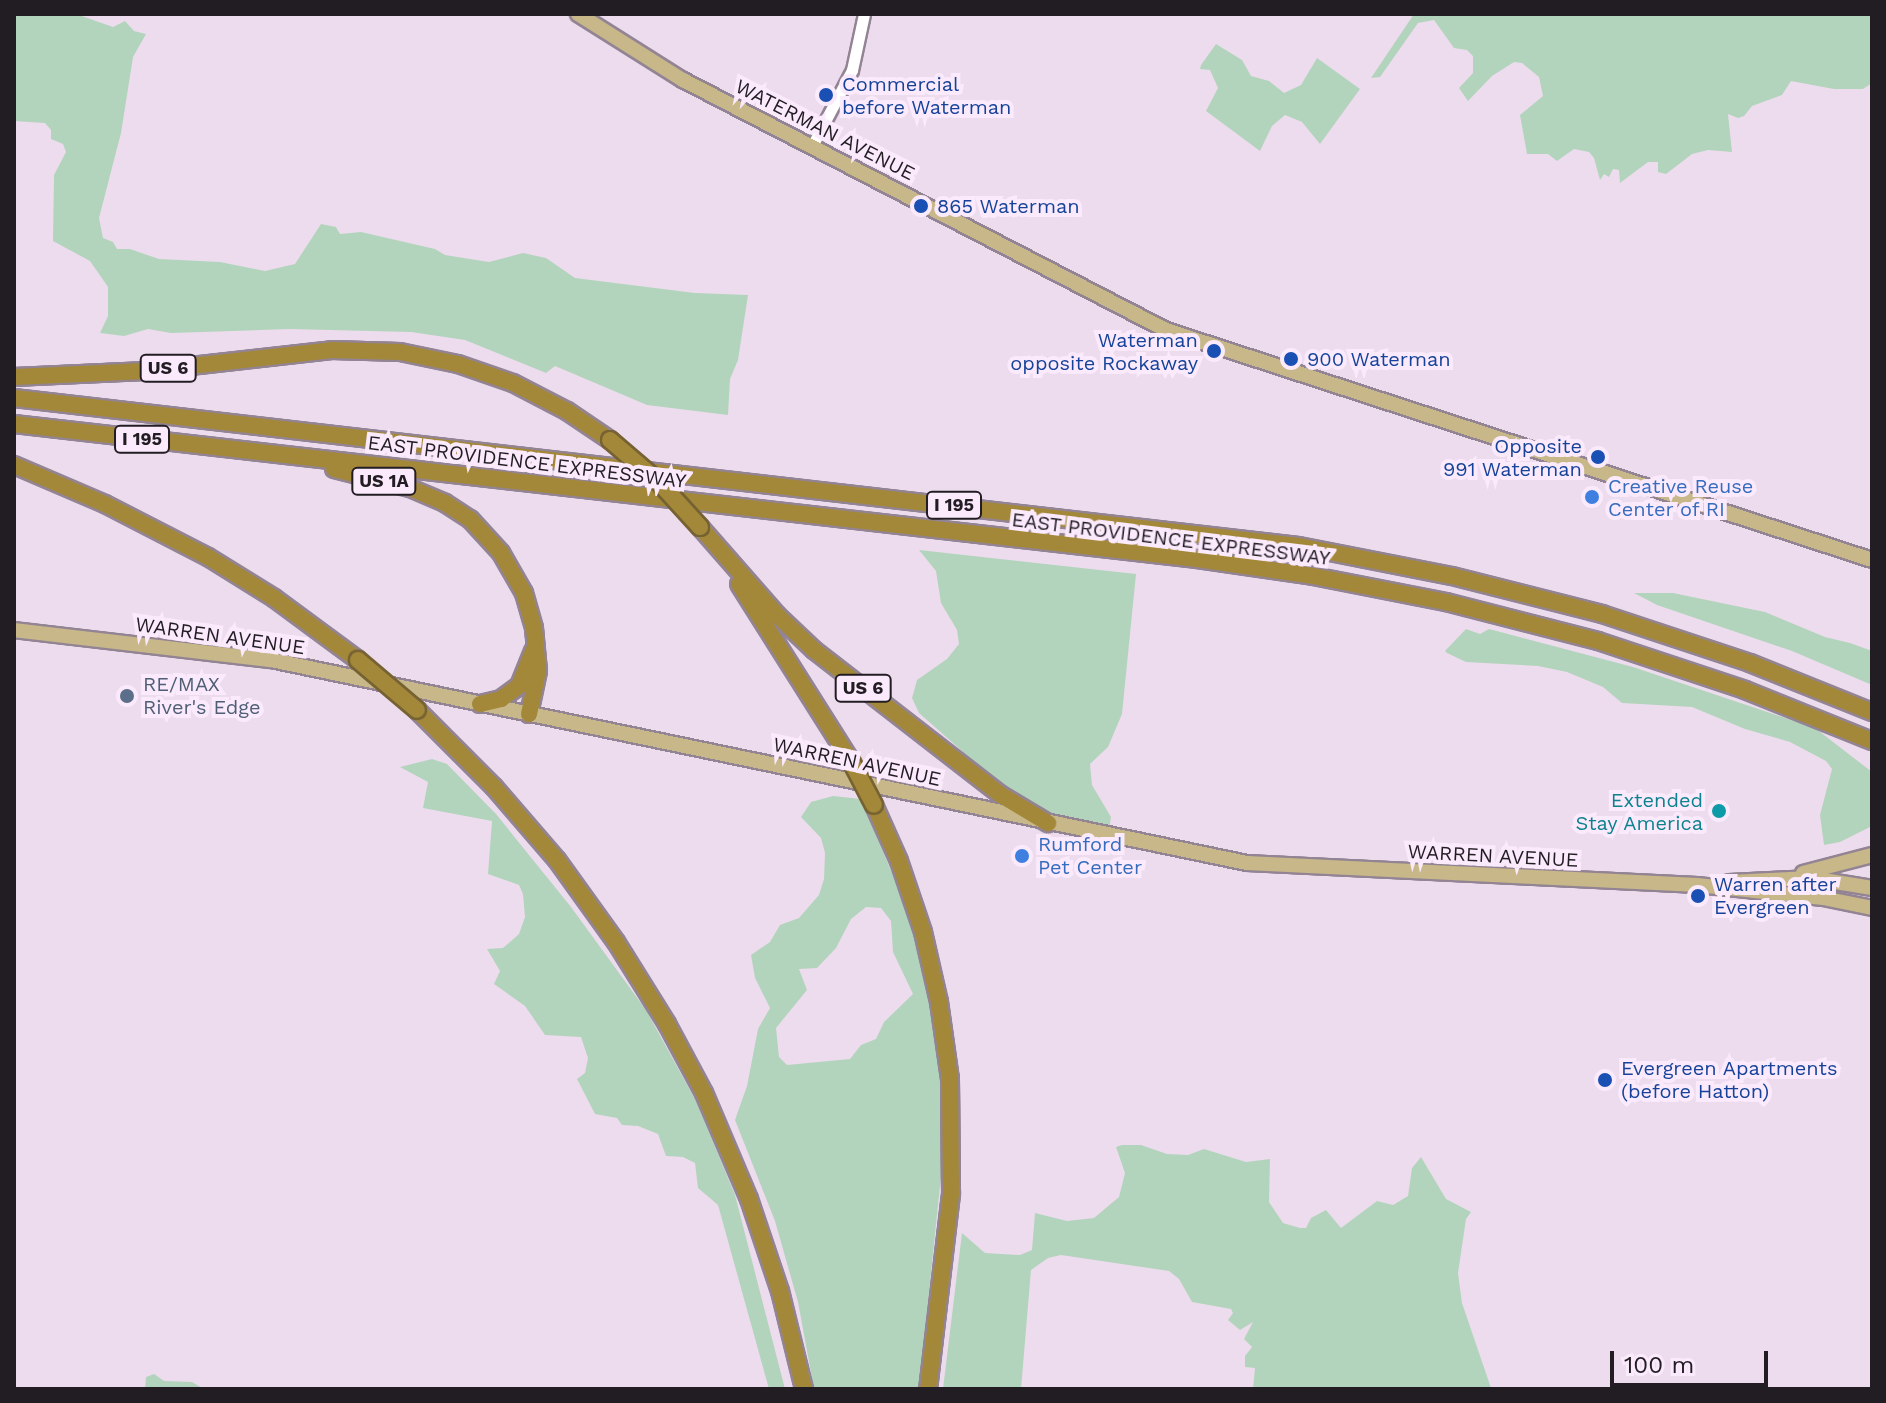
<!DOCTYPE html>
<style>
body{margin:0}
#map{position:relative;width:1886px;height:1403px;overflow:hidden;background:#eddcee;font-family:"Work Sans",sans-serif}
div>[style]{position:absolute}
.green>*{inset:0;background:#b3d4bc}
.roads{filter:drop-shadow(2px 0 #938494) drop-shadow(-2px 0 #938494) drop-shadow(0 2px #938494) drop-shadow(0 -2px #938494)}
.minor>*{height:11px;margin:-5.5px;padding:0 5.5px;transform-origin:5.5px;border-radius:5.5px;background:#fff}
.major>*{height:14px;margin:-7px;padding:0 7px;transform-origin:7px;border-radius:7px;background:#c8b889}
.highway>*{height:16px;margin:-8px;padding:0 8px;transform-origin:8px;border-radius:8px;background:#a4883a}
.bridges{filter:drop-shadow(2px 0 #766232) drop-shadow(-2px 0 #766232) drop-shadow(0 2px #766232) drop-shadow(0 -2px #766232)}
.highway-bridge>*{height:16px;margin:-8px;padding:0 8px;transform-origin:8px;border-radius:8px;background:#a4883a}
.dots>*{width:22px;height:22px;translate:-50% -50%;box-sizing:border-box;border:4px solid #faeafc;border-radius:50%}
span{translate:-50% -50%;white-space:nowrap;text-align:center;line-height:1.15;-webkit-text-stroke:8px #faeafc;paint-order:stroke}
.shield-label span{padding:2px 6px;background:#faeafc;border:2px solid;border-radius:6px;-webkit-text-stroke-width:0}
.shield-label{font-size:18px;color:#221c23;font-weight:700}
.transit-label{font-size:20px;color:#164399}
.left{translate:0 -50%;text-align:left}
.right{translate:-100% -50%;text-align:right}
.street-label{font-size:20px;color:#221c23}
.shop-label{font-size:20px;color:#366cbe}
.service-label{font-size:20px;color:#4e5e75}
.culture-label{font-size:20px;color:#0d838f}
.frame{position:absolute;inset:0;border:16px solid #221c23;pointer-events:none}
.scale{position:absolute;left:1610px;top:1351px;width:158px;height:36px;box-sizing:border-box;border:4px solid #221c23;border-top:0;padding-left:10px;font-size:24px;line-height:28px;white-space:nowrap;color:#221c23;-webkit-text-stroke:6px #faeafc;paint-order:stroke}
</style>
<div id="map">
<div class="green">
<div style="clip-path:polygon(14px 14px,76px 14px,113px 27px,125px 21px,134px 31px,146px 34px,133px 57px,121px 133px,99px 218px,103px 238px,113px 242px,117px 249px,130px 249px,159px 259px,220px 262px,265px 271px,295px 264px,321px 224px,336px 227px,340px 234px,361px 232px,435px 249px,445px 255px,489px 262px,523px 253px,546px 258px,575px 278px,695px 293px,748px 295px,738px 360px,730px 379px,728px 415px,647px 405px,555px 366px,546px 373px,465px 340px,411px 332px,290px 329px,171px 333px,148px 329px,124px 336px,100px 333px,108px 316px,108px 287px,90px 261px,53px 241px,54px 175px,66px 152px,63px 144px,51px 139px,51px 130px,45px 123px,14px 121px)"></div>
<div style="clip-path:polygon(1414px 14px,1872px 14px,1872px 83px,1863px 89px,1834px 89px,1791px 81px,1782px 95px,1752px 106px,1744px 116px,1738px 118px,1728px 114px,1732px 152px,1708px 150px,1692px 154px,1666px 174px,1658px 172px,1658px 162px,1648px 162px,1620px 183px,1619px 170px,1613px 169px,1609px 177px,1604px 174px,1600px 180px,1594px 158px,1589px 152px,1574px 149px,1557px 161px,1548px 154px,1527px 154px,1520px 115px,1543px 96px,1539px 77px,1522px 63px,1514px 62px,1492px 76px,1468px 101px,1459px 88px,1473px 73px,1473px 56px,1467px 50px,1454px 48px,1434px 20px,1418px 23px,1380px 77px,1371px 78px)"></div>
<div style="clip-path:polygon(1216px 44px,1242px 60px,1251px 76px,1269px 81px,1284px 93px,1301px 85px,1317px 58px,1360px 89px,1320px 144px,1302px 122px,1285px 115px,1272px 126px,1260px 151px,1206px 111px,1218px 88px,1210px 70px,1200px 69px,1201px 65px)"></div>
<div style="clip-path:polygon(919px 550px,1136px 574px,1122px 714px,1108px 747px,1090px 764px,1092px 785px,1111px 817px,1108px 836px,1072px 830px,970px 766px,962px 751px,919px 713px,912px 698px,917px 680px,947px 659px,959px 644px,957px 630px,941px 603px,936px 571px)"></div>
<div style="clip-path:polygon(1634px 593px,1673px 593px,1765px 612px,1825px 637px,1850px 643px,1872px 651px,1872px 685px,1792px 651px,1657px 605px)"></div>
<div style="clip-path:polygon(1466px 629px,1480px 634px,1489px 629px,1633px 667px,1815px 728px,1872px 772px,1872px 826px,1840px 842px,1824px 845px,1820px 815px,1832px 769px,1826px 761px,1790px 742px,1745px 729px,1692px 707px,1622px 703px,1603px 687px,1567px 672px,1538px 666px,1466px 662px,1447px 653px,1445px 651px)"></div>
<div style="clip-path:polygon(432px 759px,447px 764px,496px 814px,571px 907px,646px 1010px,697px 1103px,735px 1195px,785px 1389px,769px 1389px,718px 1205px,698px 1188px,695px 1163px,683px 1157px,666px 1156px,658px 1134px,638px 1126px,622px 1125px,617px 1118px,595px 1114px,577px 1079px,585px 1073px,588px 1058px,581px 1037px,545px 1035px,525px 1006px,494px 984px,500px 971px,487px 949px,503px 948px,519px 934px,525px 917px,523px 894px,519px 885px,488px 874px,492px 821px,423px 808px,428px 782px,400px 767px)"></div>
<div style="clip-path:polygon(evenodd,833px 796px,861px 799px,913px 923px,931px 986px,946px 1128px,919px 1389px,814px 1389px,798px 1302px,775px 1221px,735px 1120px,747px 1086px,758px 1029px,770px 1008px,755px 978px,751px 955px,770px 942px,780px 925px,799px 918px,819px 895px,824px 879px,825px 853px,821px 838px,801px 817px,811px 802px,833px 796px,866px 907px,881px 908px,891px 921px,893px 952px,913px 994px,884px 1022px,876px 1039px,861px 1045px,850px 1059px,787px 1065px,779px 1057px,776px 1028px,807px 990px,799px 969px,817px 968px,836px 948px,851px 919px,866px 907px)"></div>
<div style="clip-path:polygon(1122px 1145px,1141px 1145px,1167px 1154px,1188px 1155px,1204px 1149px,1246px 1162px,1270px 1159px,1269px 1202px,1283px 1223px,1300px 1228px,1306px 1228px,1311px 1218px,1326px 1210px,1341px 1228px,1377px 1201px,1393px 1205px,1408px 1196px,1412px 1168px,1421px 1157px,1446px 1199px,1471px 1212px,1466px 1219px,1458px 1273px,1462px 1303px,1491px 1388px,1253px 1389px,1255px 1368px,1245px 1367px,1245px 1356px,1252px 1347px,1244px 1339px,1253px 1322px,1240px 1330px,1228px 1320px,1233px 1313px,1231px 1309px,1192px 1302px,1179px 1279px,1169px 1271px,1061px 1255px,1048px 1258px,1031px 1270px,1021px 1389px,943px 1389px,962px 1233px,985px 1253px,1020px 1255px,1032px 1250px,1035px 1213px,1067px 1221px,1094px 1218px,1119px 1197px,1125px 1173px,1116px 1147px)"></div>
<div style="clip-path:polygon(154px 1374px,164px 1381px,192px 1382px,204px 1389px,145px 1389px,146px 1377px)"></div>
</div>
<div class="roads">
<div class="minor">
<div style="left:812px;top:146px;width:86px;rotate:-62.2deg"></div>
<div style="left:852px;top:70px;width:57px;rotate:-77.9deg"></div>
</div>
<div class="major">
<div style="left:578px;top:14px;width:124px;rotate:32.2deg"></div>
<div style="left:683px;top:80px;width:544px;rotate:27.37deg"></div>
<div style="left:1166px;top:330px;width:743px;rotate:18.04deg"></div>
<div style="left:14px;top:630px;width:259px;rotate:6.7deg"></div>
<div style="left:271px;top:660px;width:997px;rotate:11.75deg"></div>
<div style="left:1247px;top:863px;width:451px;rotate:2.8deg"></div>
<div style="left:1697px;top:885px;width:127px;rotate:5.9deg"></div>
<div style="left:1823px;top:898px;width:50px;rotate:11.5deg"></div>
<div style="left:1803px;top:873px;width:71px;rotate:-14.6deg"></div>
<div style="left:1729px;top:882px;width:82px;rotate:-2.8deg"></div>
<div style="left:1811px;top:878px;width:62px;rotate:9.3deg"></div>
</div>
<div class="highway">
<div style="left:14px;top:377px;width:132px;rotate:-2.6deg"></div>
<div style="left:146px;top:371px;width:187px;rotate:-6.4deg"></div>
<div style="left:332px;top:350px;width:68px;rotate:1.7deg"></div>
<div style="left:400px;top:352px;width:59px;rotate:11.7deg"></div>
<div style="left:458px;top:364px;width:58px;rotate:19.1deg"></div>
<div style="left:513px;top:383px;width:61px;rotate:27.4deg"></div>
<div style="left:567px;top:411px;width:52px;rotate:34deg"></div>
<div style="left:14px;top:398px;width:1293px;rotate:6.57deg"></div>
<div style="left:1299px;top:546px;width:156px;rotate:11.1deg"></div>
<div style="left:1452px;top:576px;width:155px;rotate:14.2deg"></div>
<div style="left:1602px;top:614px;width:156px;rotate:18.3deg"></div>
<div style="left:1750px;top:663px;width:131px;rotate:21.9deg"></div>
<div style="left:14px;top:424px;width:1191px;rotate:6.51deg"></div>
<div style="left:1197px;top:559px;width:117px;rotate:8.3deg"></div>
<div style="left:1313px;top:576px;width:136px;rotate:11.1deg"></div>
<div style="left:1446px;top:602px;width:157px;rotate:14.4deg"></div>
<div style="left:1598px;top:641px;width:155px;rotate:18.4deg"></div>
<div style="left:1745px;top:690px;width:137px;rotate:21.9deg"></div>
<div style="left:14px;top:465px;width:99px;rotate:23.2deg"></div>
<div style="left:105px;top:504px;width:116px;rotate:27.2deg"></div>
<div style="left:208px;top:557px;width:78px;rotate:31.8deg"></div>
<div style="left:274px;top:598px;width:104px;rotate:36.4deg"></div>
<div style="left:334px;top:469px;width:78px;rotate:14deg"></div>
<div style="left:410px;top:488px;width:38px;rotate:23deg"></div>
<div style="left:445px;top:503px;width:30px;rotate:33deg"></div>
<div style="left:470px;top:519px;width:46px;rotate:47.6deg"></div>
<div style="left:501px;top:553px;width:46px;rotate:60.1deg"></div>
<div style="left:524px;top:593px;width:36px;rotate:74deg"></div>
<div style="left:534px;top:628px;width:43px;rotate:84.7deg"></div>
<div style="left:538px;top:671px;width:44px;rotate:101.8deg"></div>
<div style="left:700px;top:527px;width:117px;rotate:48.8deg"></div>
<div style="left:777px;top:615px;width:51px;rotate:43.4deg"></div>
<div style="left:814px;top:650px;width:237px;rotate:37.8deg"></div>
<div style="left:1001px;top:795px;width:55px;rotate:30.8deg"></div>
<div style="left:739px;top:584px;width:212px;rotate:57.7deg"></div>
<div style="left:480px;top:704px;width:22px;rotate:-13deg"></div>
<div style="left:501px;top:699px;width:22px;rotate:-36deg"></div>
<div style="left:519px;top:686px;width:38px;rotate:-68deg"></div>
<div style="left:417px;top:710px;width:109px;rotate:45deg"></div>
<div style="left:494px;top:787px;width:96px;rotate:49.2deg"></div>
<div style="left:557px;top:860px;width:101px;rotate:54.3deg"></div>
<div style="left:616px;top:942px;width:97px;rotate:58.1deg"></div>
<div style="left:667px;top:1024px;width:78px;rotate:61.8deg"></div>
<div style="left:704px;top:1093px;width:115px;rotate:67deg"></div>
<div style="left:749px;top:1199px;width:97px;rotate:71.4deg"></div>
<div style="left:780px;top:1291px;width:101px;rotate:76.2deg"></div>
<div style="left:874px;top:805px;width:61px;rotate:65.9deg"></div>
<div style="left:899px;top:861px;width:75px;rotate:71.3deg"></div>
<div style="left:923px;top:932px;width:72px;rotate:77.1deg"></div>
<div style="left:939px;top:1002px;width:78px;rotate:81.9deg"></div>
<div style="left:950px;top:1079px;width:115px;rotate:89.5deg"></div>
<div style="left:951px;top:1194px;width:196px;rotate:96.7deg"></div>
</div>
</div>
<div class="bridges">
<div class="highway-bridge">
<div style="left:610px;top:440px;width:65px;rotate:40.6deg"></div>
<div style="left:659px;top:482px;width:61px;rotate:47.7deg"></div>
<div style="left:358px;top:660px;width:77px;rotate:40.3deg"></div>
<div style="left:852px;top:763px;width:47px;rotate:62.4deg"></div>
</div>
</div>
<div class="dots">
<div style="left:826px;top:95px;background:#1a4fb4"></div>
<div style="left:921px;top:206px;background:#1a4fb4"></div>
<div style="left:1214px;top:351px;background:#1a4fb4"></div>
<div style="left:1291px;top:359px;background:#1a4fb4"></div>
<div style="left:1598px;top:457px;background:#1a4fb4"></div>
<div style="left:1592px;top:497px;background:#3f7fe0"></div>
<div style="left:127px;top:696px;background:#5c6f8a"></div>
<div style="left:1719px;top:811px;background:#0f9aa8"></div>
<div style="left:1022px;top:856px;background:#3f7fe0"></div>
<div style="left:1698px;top:896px;background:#1a4fb4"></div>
<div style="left:1605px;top:1080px;background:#1a4fb4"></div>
</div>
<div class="shield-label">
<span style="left:168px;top:368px">US 6</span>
<span style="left:142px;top:439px">I 195</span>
<span style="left:384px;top:481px">US 1A</span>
<span style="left:954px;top:505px">I 195</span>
<span style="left:863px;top:688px">US 6</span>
</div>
<div class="transit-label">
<span class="left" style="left:842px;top:96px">Commercial<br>before Waterman</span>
<span class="left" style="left:937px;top:206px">865 Waterman</span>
<span class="right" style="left:1198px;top:352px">Waterman<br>opposite Rockaway</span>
<span class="left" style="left:1307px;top:359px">900 Waterman</span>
<span class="right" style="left:1582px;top:458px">Opposite<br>991 Waterman</span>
<span class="left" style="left:1714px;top:896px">Warren after<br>Evergreen</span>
<span class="left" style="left:1621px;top:1080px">Evergreen Apartments<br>(before Hatton)</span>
</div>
<div class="street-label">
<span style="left:825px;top:130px;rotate:27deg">WATERMAN AVENUE</span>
<span style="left:527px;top:462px;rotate:7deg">EAST PROVIDENCE EXPRESSWAY</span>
<span style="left:1171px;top:539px;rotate:7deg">EAST PROVIDENCE EXPRESSWAY</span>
<span style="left:220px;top:636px;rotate:8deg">WARREN AVENUE</span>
<span style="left:857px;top:762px;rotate:12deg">WARREN AVENUE</span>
<span style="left:1493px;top:856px;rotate:3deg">WARREN AVENUE</span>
</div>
<div class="shop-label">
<span class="left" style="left:1608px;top:498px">Creative Reuse<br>Center of RI</span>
<span class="left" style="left:1038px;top:856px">Rumford<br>Pet Center</span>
</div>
<div class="service-label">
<span class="left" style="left:143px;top:696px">RE/MAX<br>River's Edge</span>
</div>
<div class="culture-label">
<span class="right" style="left:1703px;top:812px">Extended<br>Stay America</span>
</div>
<div class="frame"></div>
<div class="scale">100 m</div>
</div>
